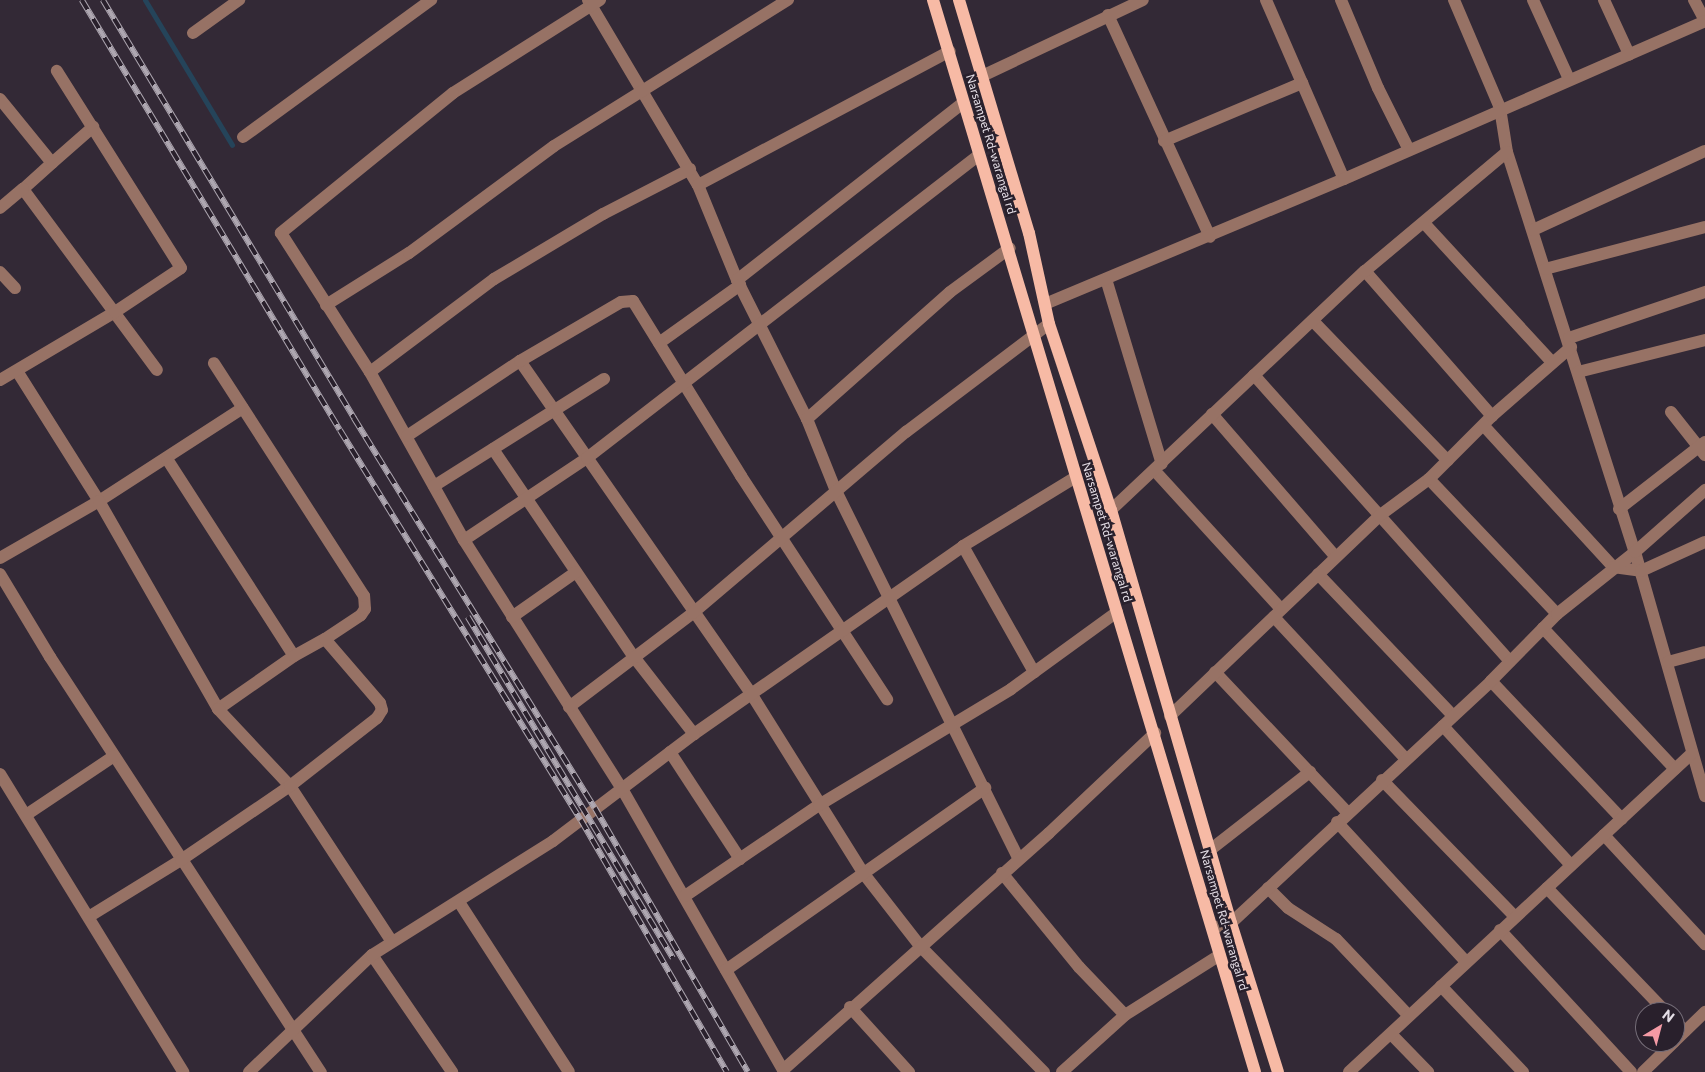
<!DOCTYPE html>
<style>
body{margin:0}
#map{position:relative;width:1705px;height:1072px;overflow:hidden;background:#332936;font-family:Commissioner,sans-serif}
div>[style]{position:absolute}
.stream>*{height:5px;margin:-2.5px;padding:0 2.5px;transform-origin:2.5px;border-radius:2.5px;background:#25445a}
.minor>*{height:12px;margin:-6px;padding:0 6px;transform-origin:6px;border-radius:6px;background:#977265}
.major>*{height:12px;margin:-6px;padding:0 6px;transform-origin:6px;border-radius:6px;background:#f7baa5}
.rail>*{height:5.5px;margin-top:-2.75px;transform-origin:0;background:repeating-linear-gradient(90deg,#29202c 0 11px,#aea7b1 0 22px);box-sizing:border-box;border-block:1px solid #aea7b1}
span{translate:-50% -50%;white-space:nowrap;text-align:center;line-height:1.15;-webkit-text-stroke:5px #29202c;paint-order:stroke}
.street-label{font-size:12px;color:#e5dfe7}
.north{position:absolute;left:1635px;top:1002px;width:50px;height:50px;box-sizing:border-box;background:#29202c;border:1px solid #746c77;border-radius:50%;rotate:37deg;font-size:14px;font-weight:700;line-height:20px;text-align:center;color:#e5dfe7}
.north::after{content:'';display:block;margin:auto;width:18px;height:22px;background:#f49aa5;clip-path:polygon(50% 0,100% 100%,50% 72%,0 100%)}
</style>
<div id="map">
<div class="stream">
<div style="left:145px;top:0;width:169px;rotate:59deg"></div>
</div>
<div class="minor">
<div style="left:588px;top:0;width:215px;rotate:59.3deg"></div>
<div style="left:698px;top:185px;width:103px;rotate:67.7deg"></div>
<div style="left:737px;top:280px;width:156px;rotate:63.3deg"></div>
<div style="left:807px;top:419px;width:78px;rotate:68.1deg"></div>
<div style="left:836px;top:491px;width:411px;rotate:63.6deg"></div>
<div style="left:600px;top:0;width:174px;rotate:147.7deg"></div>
<div style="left:453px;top:93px;width:222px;rotate:140.9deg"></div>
<div style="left:281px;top:233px;width:165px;rotate:57.4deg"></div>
<div style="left:370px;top:372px;width:193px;rotate:60.8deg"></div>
<div style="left:464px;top:540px;width:293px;rotate:57.6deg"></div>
<div style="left:621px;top:787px;width:328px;rotate:60.2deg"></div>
<div style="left:1266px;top:0;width:195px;rotate:66.5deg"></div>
<div style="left:1341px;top:0;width:95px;rotate:67.2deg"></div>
<div style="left:1378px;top:88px;width:69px;rotate:63.4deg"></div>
<div style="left:1454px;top:0;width:117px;rotate:66.9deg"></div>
<div style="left:1500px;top:108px;width:45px;rotate:81deg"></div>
<div style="left:1507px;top:152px;width:420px;rotate:72.3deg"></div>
<div style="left:1635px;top:552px;width:254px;rotate:74deg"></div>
<div style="left:1533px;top:0;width:87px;rotate:65.5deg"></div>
<div style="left:1604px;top:0;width:60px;rotate:65.2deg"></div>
<div style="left:1694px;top:0;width:24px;rotate:62deg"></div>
<div style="left:1108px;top:15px;width:244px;rotate:65.3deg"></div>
<div style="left:193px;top:33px;width:57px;rotate:-35.7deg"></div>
<div style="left:980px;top:77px;width:180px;rotate:-25.3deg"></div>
<div style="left:0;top:99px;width:82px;rotate:50.9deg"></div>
<div style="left:52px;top:163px;width:39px;rotate:138deg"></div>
<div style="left:23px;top:189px;width:225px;rotate:53.5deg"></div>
<div style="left:243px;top:137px;width:233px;rotate:-36.1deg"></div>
<div style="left:1164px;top:141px;width:150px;rotate:-22.8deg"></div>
<div style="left:52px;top:163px;width:55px;rotate:-41.3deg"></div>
<div style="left:698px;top:185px;width:285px;rotate:-28deg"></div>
<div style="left:0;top:208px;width:30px;rotate:-40deg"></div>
<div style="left:1424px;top:223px;width:189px;rotate:47.4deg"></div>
<div style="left:1533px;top:230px;width:189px;rotate:-24.7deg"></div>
<div style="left:1545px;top:269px;width:165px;rotate:-14.7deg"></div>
<div style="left:1365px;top:271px;width:193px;rotate:48.8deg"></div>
<div style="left:0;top:272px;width:22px;rotate:47deg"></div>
<div style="left:1106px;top:279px;width:193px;rotate:73.2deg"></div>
<div style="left:737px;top:280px;width:287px;rotate:-38.1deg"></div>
<div style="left:1045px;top:304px;width:324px;rotate:-22.7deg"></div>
<div style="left:1344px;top:179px;width:394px;rotate:-23.6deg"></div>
<div style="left:326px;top:305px;width:98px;rotate:-32.1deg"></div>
<div style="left:409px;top:253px;width:180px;rotate:-36.4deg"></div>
<div style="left:554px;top:146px;width:276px;rotate:-32deg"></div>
<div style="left:1313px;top:321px;width:194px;rotate:46deg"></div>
<div style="left:1569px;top:338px;width:144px;rotate:-18.7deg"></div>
<div style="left:659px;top:343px;width:100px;rotate:-35.6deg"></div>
<div style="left:520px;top:361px;width:407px;rotate:55.2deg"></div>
<div style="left:752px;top:695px;width:211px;rotate:58deg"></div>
<div style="left:864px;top:874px;width:91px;rotate:52.1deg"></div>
<div style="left:920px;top:946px;width:177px;rotate:45.5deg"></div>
<div style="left:17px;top:371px;width:154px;rotate:57.8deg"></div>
<div style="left:99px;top:501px;width:171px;rotate:-32.9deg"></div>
<div style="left:370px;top:372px;width:155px;rotate:-36.9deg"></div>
<div style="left:494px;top:279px;width:127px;rotate:-30.8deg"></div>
<div style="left:603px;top:214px;width:98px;rotate:-27.3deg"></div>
<div style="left:1578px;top:372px;width:131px;rotate:-14.1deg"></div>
<div style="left:1254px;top:375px;width:384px;rotate:48.2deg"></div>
<div style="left:0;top:380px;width:134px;rotate:-30.6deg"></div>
<div style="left:115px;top:312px;width:79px;rotate:-33.7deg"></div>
<div style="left:181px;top:268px;width:233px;rotate:-122.2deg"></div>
<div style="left:1671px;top:412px;width:55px;rotate:51.7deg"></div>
<div style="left:1212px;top:414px;width:188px;rotate:49.1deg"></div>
<div style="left:807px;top:419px;width:191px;rotate:-41.6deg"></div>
<div style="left:950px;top:292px;width:74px;rotate:-36.3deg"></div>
<div style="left:1484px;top:426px;width:191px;rotate:47.5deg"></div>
<div style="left:1613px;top:567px;width:28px;rotate:8deg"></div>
<div style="left:1641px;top:571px;width:70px;rotate:-24.4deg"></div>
<div style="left:407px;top:436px;width:136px;rotate:-33.6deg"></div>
<div style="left:520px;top:361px;width:117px;rotate:-30.3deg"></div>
<div style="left:621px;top:302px;width:12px;rotate:-5deg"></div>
<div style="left:633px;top:301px;width:206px;rotate:58.3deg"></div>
<div style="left:741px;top:476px;width:267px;rotate:56.8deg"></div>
<div style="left:493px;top:449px;width:251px;rotate:55.9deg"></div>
<div style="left:634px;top:657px;width:98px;rotate:52.1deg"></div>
<div style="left:694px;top:734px;width:328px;rotate:-34.9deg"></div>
<div style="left:963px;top:546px;width:132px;rotate:-31.4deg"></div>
<div style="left:167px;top:459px;width:234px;rotate:57.2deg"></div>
<div style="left:1155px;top:471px;width:187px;rotate:47.6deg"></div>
<div style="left:1429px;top:479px;width:186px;rotate:46.5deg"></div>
<div style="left:434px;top:486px;width:201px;rotate:-32.2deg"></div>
<div style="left:1619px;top:509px;width:109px;rotate:-37.9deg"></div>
<div style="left:1111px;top:510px;width:349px;rotate:-43.3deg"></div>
<div style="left:1365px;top:271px;width:185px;rotate:-40deg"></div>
<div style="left:464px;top:540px;width:148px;rotate:-33.7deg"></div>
<div style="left:587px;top:458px;width:495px;rotate:-37.7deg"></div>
<div style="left:963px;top:546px;width:145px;rotate:60.6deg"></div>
<div style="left:0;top:558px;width:114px;rotate:-29.9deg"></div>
<div style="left:99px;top:501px;width:240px;rotate:60.2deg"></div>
<div style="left:218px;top:709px;width:93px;rotate:-34.9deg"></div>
<div style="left:294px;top:656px;width:35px;rotate:-29deg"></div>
<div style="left:0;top:574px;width:97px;rotate:58.9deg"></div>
<div style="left:50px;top:657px;width:496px;rotate:56.9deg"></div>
<div style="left:1318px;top:574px;width:196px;rotate:46.4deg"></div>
<div style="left:512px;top:617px;width:78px;rotate:-35.1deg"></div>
<div style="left:1274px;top:617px;width:194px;rotate:47.1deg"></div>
<div style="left:1543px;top:628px;width:193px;rotate:46.9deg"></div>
<div style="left:1668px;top:662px;width:38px;rotate:-15deg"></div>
<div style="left:1215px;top:672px;width:192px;rotate:46.7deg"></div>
<div style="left:1491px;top:681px;width:190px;rotate:46.5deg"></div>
<div style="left:569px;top:707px;width:156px;rotate:-37.2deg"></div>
<div style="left:693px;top:613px;width:280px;rotate:-40.4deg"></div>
<div style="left:906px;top:432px;width:179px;rotate:-37.1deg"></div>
<div style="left:218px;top:709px;width:105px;rotate:46.9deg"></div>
<div style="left:290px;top:786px;width:186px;rotate:56.8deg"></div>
<div style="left:1170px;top:716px;width:289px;rotate:-43.7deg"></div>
<div style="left:1379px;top:516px;width:62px;rotate:-36.5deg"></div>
<div style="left:1429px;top:479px;width:89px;rotate:-45deg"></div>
<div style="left:1492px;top:416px;width:105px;rotate:-41.1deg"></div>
<div style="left:1443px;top:726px;width:189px;rotate:47.4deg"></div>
<div style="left:670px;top:752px;width:128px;rotate:56.8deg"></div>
<div style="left:0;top:774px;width:350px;rotate:58.4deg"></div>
<div style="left:1382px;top:780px;width:191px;rotate:45.8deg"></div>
<div style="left:26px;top:815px;width:106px;rotate:-33.8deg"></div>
<div style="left:1337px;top:822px;width:190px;rotate:47.3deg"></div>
<div style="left:1604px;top:835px;width:149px;rotate:47.2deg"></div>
<div style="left:1210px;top:850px;width:127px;rotate:-38deg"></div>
<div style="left:1002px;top:873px;width:122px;rotate:50.7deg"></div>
<div style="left:1079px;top:967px;width:66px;rotate:46.2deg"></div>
<div style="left:1125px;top:1015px;width:112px;rotate:-32.3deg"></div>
<div style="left:1268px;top:888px;width:28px;rotate:45deg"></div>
<div style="left:1288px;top:908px;width:57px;rotate:32.9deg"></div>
<div style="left:1336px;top:939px;width:105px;rotate:46.5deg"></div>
<div style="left:1547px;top:888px;width:172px;rotate:46.2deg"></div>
<div style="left:685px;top:896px;width:162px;rotate:-34.2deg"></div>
<div style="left:819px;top:805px;width:224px;rotate:-31.1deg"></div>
<div style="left:1011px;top:689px;width:131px;rotate:-36deg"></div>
<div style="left:459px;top:902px;width:202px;rotate:57.1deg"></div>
<div style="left:90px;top:916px;width:107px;rotate:-31.6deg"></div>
<div style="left:181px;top:860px;width:132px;rotate:-34.2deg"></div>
<div style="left:290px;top:786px;width:110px;rotate:-38deg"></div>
<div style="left:377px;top:718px;width:9px;rotate:-58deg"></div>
<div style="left:382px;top:710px;width:7px;rotate:-106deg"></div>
<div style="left:380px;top:703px;width:84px;rotate:-130.7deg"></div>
<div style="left:325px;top:639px;width:43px;rotate:-33.7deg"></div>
<div style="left:361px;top:615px;width:7px;rotate:-56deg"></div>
<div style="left:365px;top:609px;width:13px;rotate:-94deg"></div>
<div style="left:364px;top:596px;width:277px;rotate:-122.8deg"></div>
<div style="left:1213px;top:928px;width:19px;rotate:-16deg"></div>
<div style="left:1231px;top:923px;width:355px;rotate:-42.9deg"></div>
<div style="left:1491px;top:681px;width:94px;rotate:-45.4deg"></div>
<div style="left:1557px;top:614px;width:100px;rotate:-38.5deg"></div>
<div style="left:1635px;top:552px;width:94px;rotate:-41.5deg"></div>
<div style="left:1500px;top:930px;width:193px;rotate:47.3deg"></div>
<div style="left:372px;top:955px;width:142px;rotate:55.6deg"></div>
<div style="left:726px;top:970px;width:317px;rotate:-35.1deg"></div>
<div style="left:1441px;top:986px;width:119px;rotate:46.4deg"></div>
<div style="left:850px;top:1007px;width:88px;rotate:47.8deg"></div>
<div style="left:1675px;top:1021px;width:14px;rotate:45deg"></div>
<div style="left:1392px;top:1035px;width:52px;rotate:45.8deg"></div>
<div style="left:1675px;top:1041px;width:42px;rotate:-44deg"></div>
<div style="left:783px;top:1070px;width:356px;rotate:-41.7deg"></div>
<div style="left:1049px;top:833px;width:146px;rotate:-43.3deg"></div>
<div style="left:249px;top:1072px;width:170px;rotate:-43.6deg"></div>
<div style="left:372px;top:955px;width:214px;rotate:-32.2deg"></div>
<div style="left:553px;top:841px;width:177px;rotate:-37.2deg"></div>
<div style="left:1062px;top:1072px;width:85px;rotate:-42.1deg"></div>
<div style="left:1349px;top:1072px;width:468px;rotate:-42.9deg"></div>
<div style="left:1643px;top:1072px;width:43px;rotate:-44.1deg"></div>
</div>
<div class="major">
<div style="left:933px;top:0;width:1119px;rotate:73.28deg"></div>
<div style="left:959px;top:0;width:243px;rotate:73.3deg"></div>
<div style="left:1029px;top:233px;width:93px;rotate:77.6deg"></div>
<div style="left:1049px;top:324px;width:196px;rotate:71.6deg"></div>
<div style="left:1111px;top:510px;width:430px;rotate:73.8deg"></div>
<div style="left:1231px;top:923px;width:156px;rotate:72.5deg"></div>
</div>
<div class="rail">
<div style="left:82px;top:0;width:501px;rotate:59.04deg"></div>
<div style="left:340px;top:430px;width:458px;rotate:58.3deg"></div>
<div style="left:581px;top:820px;width:291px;rotate:59.9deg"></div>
<div style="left:103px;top:0;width:488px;rotate:59deg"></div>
<div style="left:354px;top:418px;width:458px;rotate:58.3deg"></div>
<div style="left:595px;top:808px;width:305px;rotate:59.9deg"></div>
<div style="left:468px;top:617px;width:398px;rotate:59deg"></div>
</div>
<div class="street-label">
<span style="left:991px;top:144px;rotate:73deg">Narsampet Rd-warangal rd</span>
<span style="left:1107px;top:532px;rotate:73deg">Narsampet Rd-warangal rd</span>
<span style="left:1224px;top:920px;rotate:74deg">Narsampet Rd-warangal rd</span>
</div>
<div class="north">N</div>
</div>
